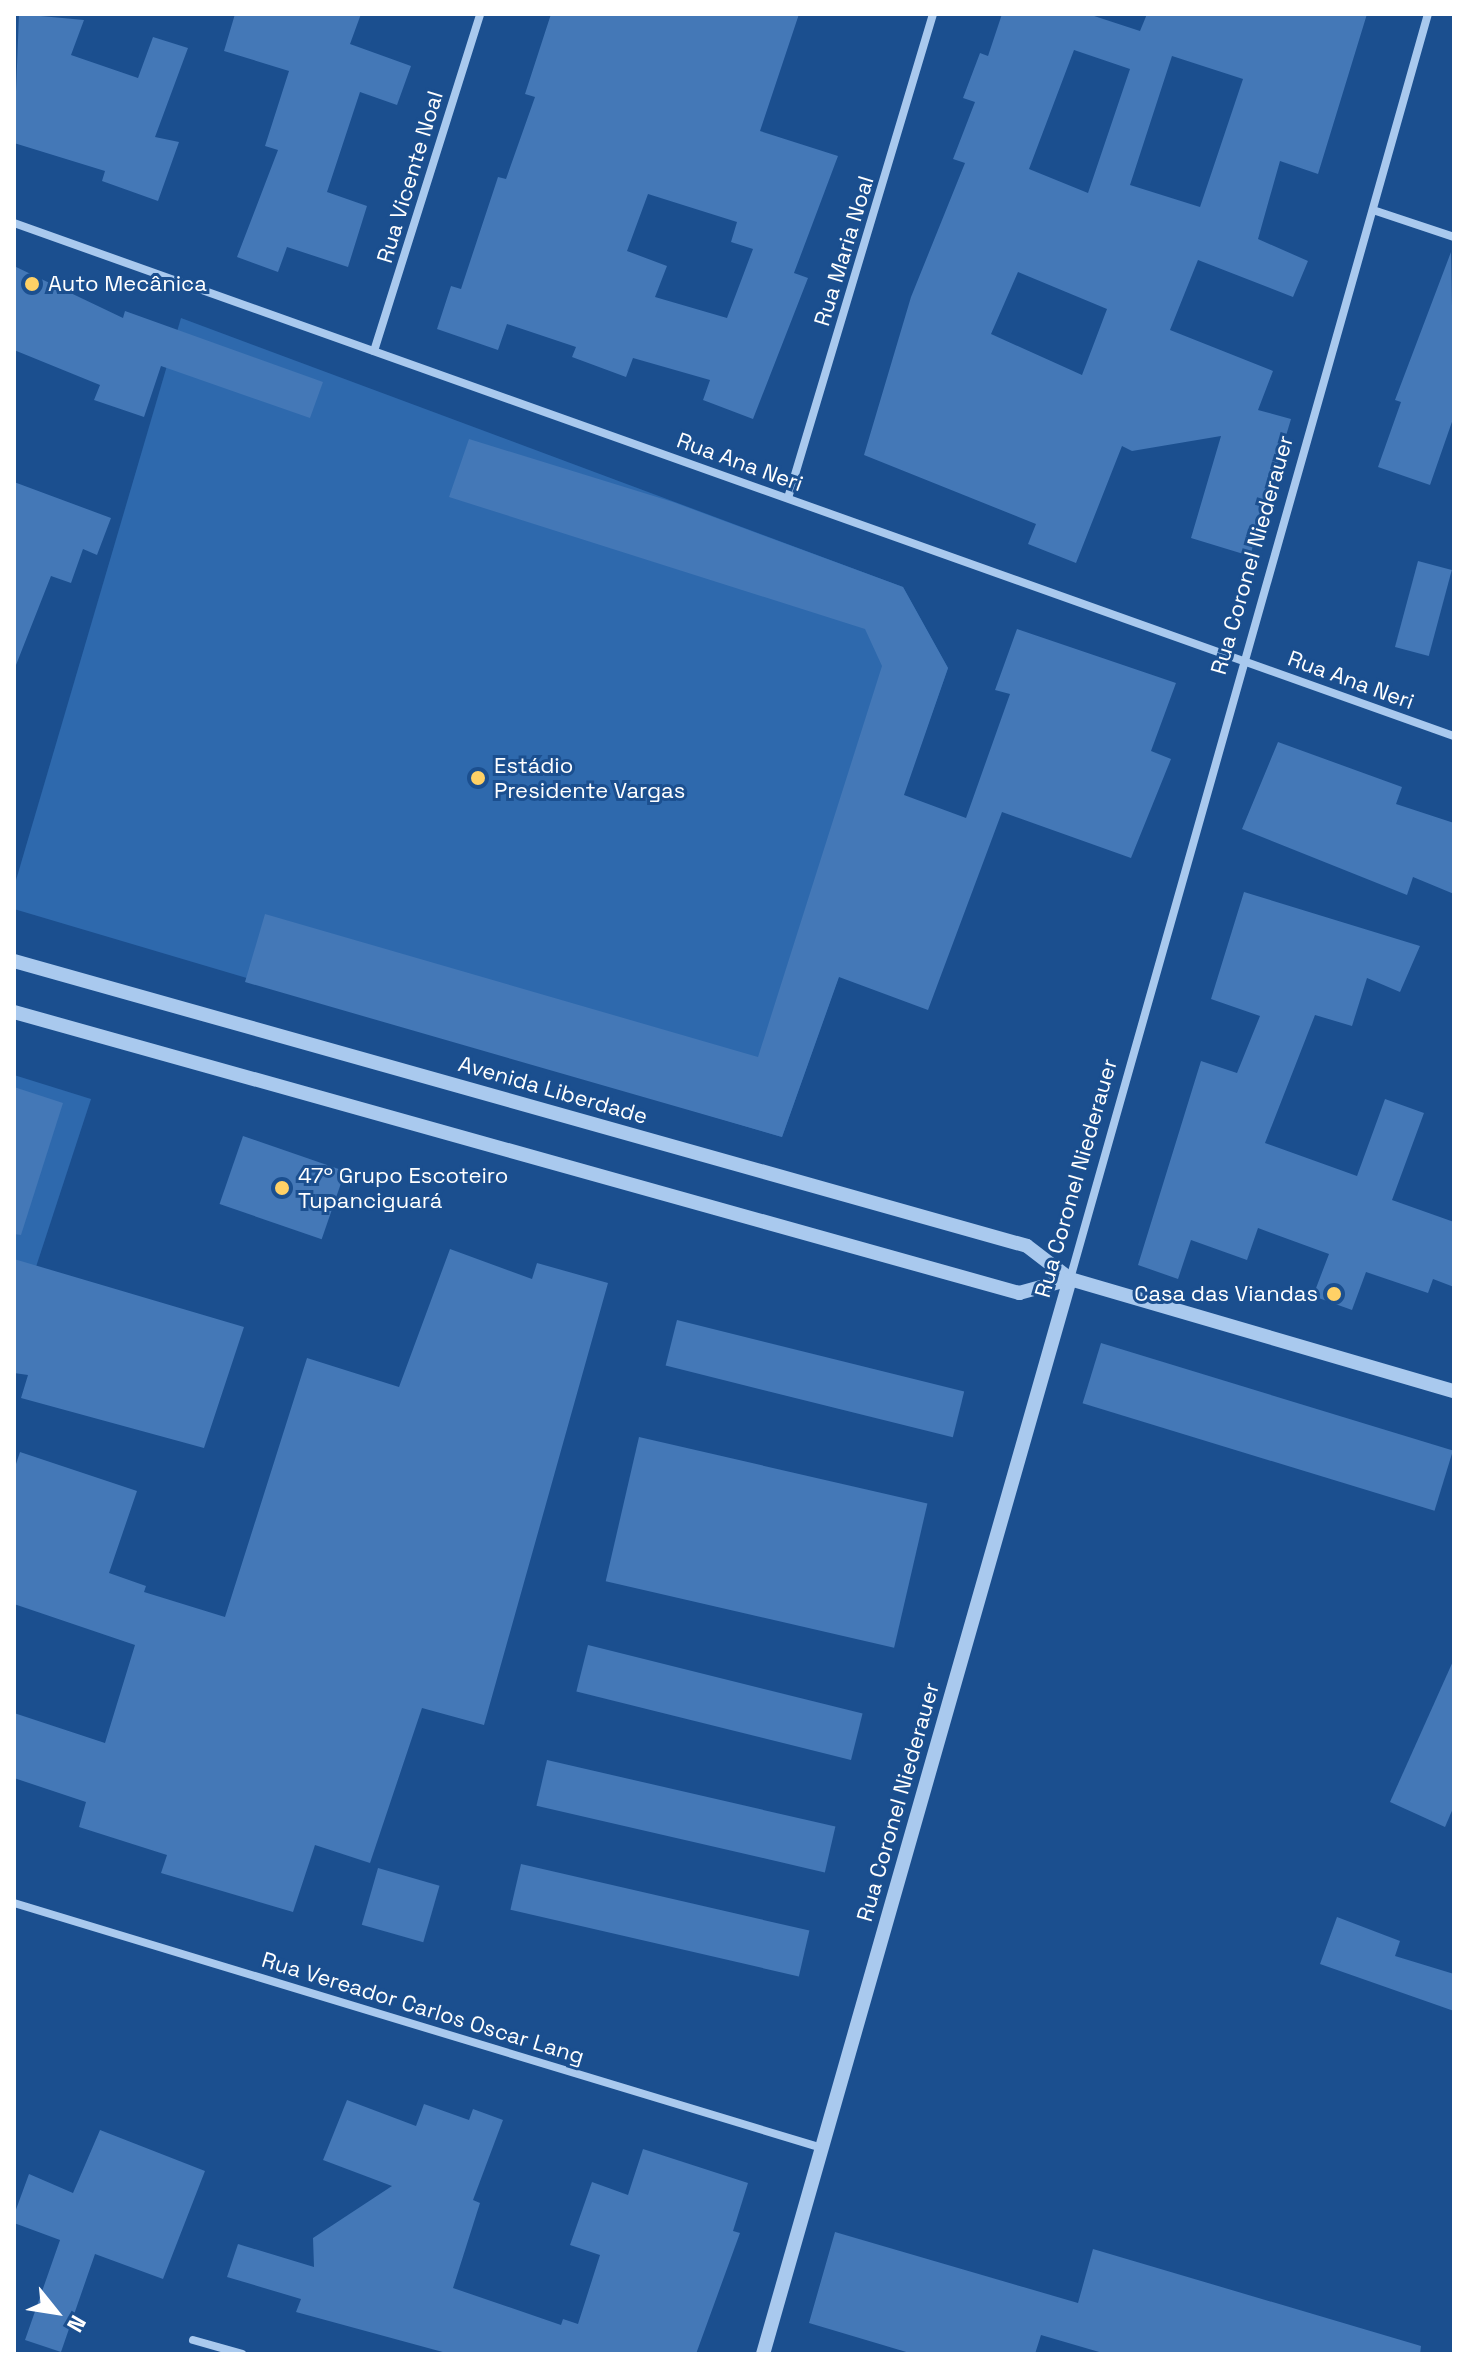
<!DOCTYPE html>
<meta charset="utf-8">
<style>
body{margin:0}
#map{position:relative;width:1468px;height:2368px;overflow:hidden;background:#1b4f8f;font-family:"Space Grotesk",sans-serif}
div>[style]{position:absolute}
.green>*{inset:0;background:#2e69ad}
.building>*{inset:0;background:#4478b7;transform-origin:0 0}
.minor>*{height:8px;margin:-4px;padding:0 4px;transform-origin:4px;border-radius:4px;background:#a9c9ee}
.tertiary>*{height:14px;margin:-7px;padding:0 7px;transform-origin:7px;border-radius:7px;background:#a9c9ee}
.dots>*{width:22px;height:22px;translate:-50% -50%;box-sizing:border-box;border:4px solid #1b4f8f;border-radius:50%}
span{translate:-50% -50%;white-space:nowrap;text-align:center;line-height:1.15;-webkit-text-stroke:6px #1b4f8f;paint-order:stroke}
.street-label{font-size:22px;color:#fff}
.poi-label{font-size:22px;color:#fff}
.left{translate:0 -50%;text-align:left}
.right{translate:-100% -50%;text-align:right}
.frame{position:absolute;inset:0;border:16px solid #fff;pointer-events:none}
.north{position:absolute;left:16px;top:2272px;width:80px;height:80px;-webkit-text-stroke:6px #1b4f8f;paint-order:stroke;rotate:120deg;font-size:22px;font-weight:700;line-height:32px;text-align:center;color:#fff}
.north::after{content:'';display:block;margin:auto;width:28px;height:36px;background:#fff;clip-path:polygon(50% 0,100% 100%,50% 72%,0 100%)}
</style>
<div id="map">
<div class="green">
<div style="clip-path:polygon(181px 318px,903px 587px,948px 668px,782px 1137px,14px 909px,14px 887px)"></div>
<div style="clip-path:polygon(14px 1075px,91px 1099px,14px 1334px)"></div>
</div>
<div class="building">
<div style="clip-path:polygon(19px 14px,84px 20px,71px 55px,138px 78px,153px 37px,188px 48px,155px 137px,179px 142px,158px 201px,102px 181px,105px 171px,14px 143px)"></div>
<div style="clip-path:polygon(235px 14px,361px 14px,350px 44px,411px 66px,397px 105px,360px 92px,327px 192px,367px 206px,348px 267px,287px 247px,278px 272px,237px 257px,278px 150px,265px 146px,289px 71px,224px 51px)"></div>
<div style="clip-path:polygon(evenodd,551px 14px,799px 14px,760px 131px,838px 156px,794px 273px,808px 278px,753px 419px,703px 400px,710px 380px,633px 358px,626px 377px,572px 357px,576px 347px,507px 324px,498px 350px,437px 329px,451px 286px,461px 289px,498px 177px,506px 179px,535px 97px,525px 94px,551px 14px,648px 194px,737px 222px,731px 242px,753px 249px,727px 318px,655px 297px,667px 266px,627px 251px,648px 194px)"></div>
<div style="clip-path:polygon(evenodd,1002px 14px,1088px 14px,1140px 31px,1147px 14px,1367px 14px,1318px 174px,1280px 161px,1258px 239px,1308px 261px,1293px 297px,1198px 260px,1170px 330px,1273px 371px,1258px 410px,1291px 419px,1250px 556px,1191px 538px,1221px 436px,1132px 451px,1122px 446px,1076px 563px,1028px 544px,1036px 524px,864px 455px,911px 297px,965px 163px,953px 159px,975px 102px,963px 98px,980px 53px,988px 56px,1002px 14px,1074px 50px,1130px 69px,1088px 193px,1029px 169px,1074px 50px,1002px 14px,1172px 56px,1243px 79px,1200px 207px,1130px 185px,1172px 56px,1002px 14px,1018px 272px,1107px 309px,1082px 375px,991px 334px,1018px 272px)"></div>
<div style="clip-path:polygon(1451px 252px,1454px 416px,1430px 485px,1378px 467px,1401px 402px,1395px 400px)"></div>
<div style="clip-path:polygon(14px 266px,123px 318px,125px 311px,323px 382px,310px 418px,161px 366px,144px 417px,94px 400px,100px 385px,14px 350px)"></div>
<div style="clip-path:polygon(469px 439px,673px 502px,903px 587px,948px 668px,904px 795px,966px 818px,1010px 694px,995px 690px,1017px 629px,1176px 683px,1151px 751px,1171px 759px,1131px 858px,1002px 812px,928px 1010px,839px 977px,782px 1137px,245px 982px,265px 914px,758px 1057px,882px 666px,865px 629px,449px 497px)"></div>
<div style="clip-path:polygon(14px 482px,111px 518px,97px 555px,83px 549px,71px 583px,51px 576px,16px 665px)"></div>
<div style="left:1418px;top:561px;width:35px;height:89px;rotate:15deg"></div>
<div style="clip-path:polygon(1278px 742px,1402px 787px,1396px 804px,1454px 823px,1454px 894px,1413px 877px,1407px 895px,1242px 829px)"></div>
<div style="clip-path:polygon(1244px 892px,1420px 946px,1400px 992px,1367px 978px,1352px 1026px,1315px 1015px,1265px 1143px,1357px 1176px,1385px 1099px,1424px 1113px,1392px 1200px,1454px 1222px,1454px 1287px,1433px 1279px,1428px 1293px,1366px 1272px,1352px 1310px,1313px 1296px,1329px 1254px,1258px 1228px,1247px 1260px,1191px 1240px,1178px 1279px,1138px 1265px,1201px 1061px,1237px 1073px,1260px 1016px,1211px 999px)"></div>
<div style="clip-path:polygon(14px 1087px,63px 1103px,21px 1235px,14px 1234px)"></div>
<div style="left:243px;top:1136px;width:108px;height:72px;rotate:19deg"></div>
<div style="clip-path:polygon(450px 1249px,532px 1279px,537px 1263px,608px 1283px,484px 1725px,422px 1708px,370px 1863px,315px 1845px,293px 1912px,161px 1873px,167px 1855px,79px 1827px,86px 1802px,14px 1778px,14px 1713px,105px 1743px,135px 1645px,14px 1604px,14px 1470px,20px 1452px,137px 1491px,109px 1573px,146px 1586px,144px 1592px,225px 1617px,307px 1358px,399px 1387px)"></div>
<div style="clip-path:polygon(14px 1259px,244px 1327px,204px 1448px,21px 1398px,28px 1375px,14px 1373px)"></div>
<div style="left:677px;top:1320px;width:296px;height:47px;rotate:14deg"></div>
<div style="left:1101px;top:1343px;width:368px;height:63px;rotate:17deg"></div>
<div style="left:639px;top:1437px;width:296px;height:148px;rotate:13deg"></div>
<div style="left:588px;top:1645px;width:283px;height:48px;rotate:14deg"></div>
<div style="clip-path:polygon(1454px 1659px,1454px 1806px,1445px 1827px,1390px 1802px)"></div>
<div style="left:547px;top:1760px;width:296px;height:47px;rotate:13deg"></div>
<div style="left:521px;top:1864px;width:296px;height:47px;rotate:13deg"></div>
<div style="left:378px;top:1868px;width:64px;height:59px;rotate:16deg"></div>
<div style="clip-path:polygon(1337px 1917px,1400px 1941px,1395px 1956px,1454px 1974px,1454px 2011px,1320px 1964px)"></div>
<div style="clip-path:polygon(347px 2100px,416px 2126px,424px 2104px,469px 2120px,473px 2109px,503px 2120px,473px 2200px,480px 2203px,453px 2288px,561px 2325px,563px 2319px,578px 2324px,600px 2255px,570px 2245px,592px 2182px,628px 2195px,643px 2149px,748px 2183px,733px 2231px,740px 2233px,696px 2354px,450px 2354px,296px 2312px,301px 2299px,227px 2277px,238px 2244px,314px 2267px,313px 2238px,392px 2186px,323px 2160px)"></div>
<div style="clip-path:polygon(100px 2130px,205px 2171px,163px 2279px,95px 2254px,61px 2352px,25px 2340px,60px 2240px,14px 2223px,14px 2215px,29px 2174px,73px 2193px)"></div>
<div style="clip-path:polygon(835px 2232px,1078px 2303px,1093px 2249px,1421px 2346px,1420px 2354px,1106px 2354px,1041px 2335px,1035px 2354px,913px 2354px,809px 2323px)"></div>
</div>
<div class="minor">
<div style="left:1373px;top:210px;width:85px;rotate:18.4deg"></div>
<div style="left:14px;top:223px;width:1529px;rotate:19.61deg"></div>
<div style="left:374px;top:351px;width:353px;rotate:-72.5deg"></div>
<div style="left:788px;top:498px;width:505px;rotate:-73.32deg"></div>
<div style="left:1070px;top:1279px;width:1315px;rotate:-74.2deg"></div>
<div style="left:14px;top:1903px;width:844px;rotate:16.87deg"></div>
<div style="left:193px;top:2340px;width:51px;rotate:15.9deg"></div>
</div>
<div class="tertiary">
<div style="left:14px;top:961px;width:1052px;rotate:15.71deg"></div>
<div style="left:1027px;top:1246px;width:54px;rotate:37.5deg"></div>
<div style="left:1070px;top:1279px;width:400px;rotate:16.3deg"></div>
<div style="left:14px;top:1012px;width:1044px;rotate:15.62deg"></div>
<div style="left:1019px;top:1293px;width:53px;rotate:-15.4deg"></div>
<div style="left:763px;top:2354px;width:1118px;rotate:-74.06deg"></div>
</div>
<div class="dots">
<div style="left:32px;top:284px;background:#ffd166"></div>
<div style="left:478px;top:778px;background:#ffd166"></div>
<div style="left:282px;top:1188px;background:#ffd166"></div>
<div style="left:1334px;top:1294px;background:#ffd166"></div>
</div>
<div class="street-label">
<span style="left:410px;top:177px;rotate:-73deg">Rua Vicente Noal</span>
<span style="left:844px;top:251px;rotate:-73deg">Rua Maria Noal</span>
<span style="left:740px;top:462px;rotate:20deg">Rua Ana Neri</span>
<span style="left:1252px;top:555px;rotate:-74deg">Rua Coronel Niederauer</span>
<span style="left:1351px;top:680px;rotate:20deg">Rua Ana Neri</span>
<span style="left:553px;top:1090px;rotate:16deg">Avenida Liberdade</span>
<span style="left:1076px;top:1178px;rotate:-74deg">Rua Coronel Niederauer</span>
<span style="left:898px;top:1802px;rotate:-74deg">Rua Coronel Niederauer</span>
<span style="left:423px;top:2008px;rotate:17deg">Rua Vereador Carlos Oscar Lang</span>
</div>
<div class="poi-label">
<span class="left" style="left:48px;top:284px">Auto Mecânica</span>
<span class="left" style="left:494px;top:778px">Estádio<br>Presidente Vargas</span>
<span class="left" style="left:298px;top:1188px">47º Grupo Escoteiro<br>Tupanciguará</span>
<span class="right" style="left:1318px;top:1294px">Casa das Viandas</span>
</div>
<div class="frame"></div>
<div class="north">N</div>
</div>
